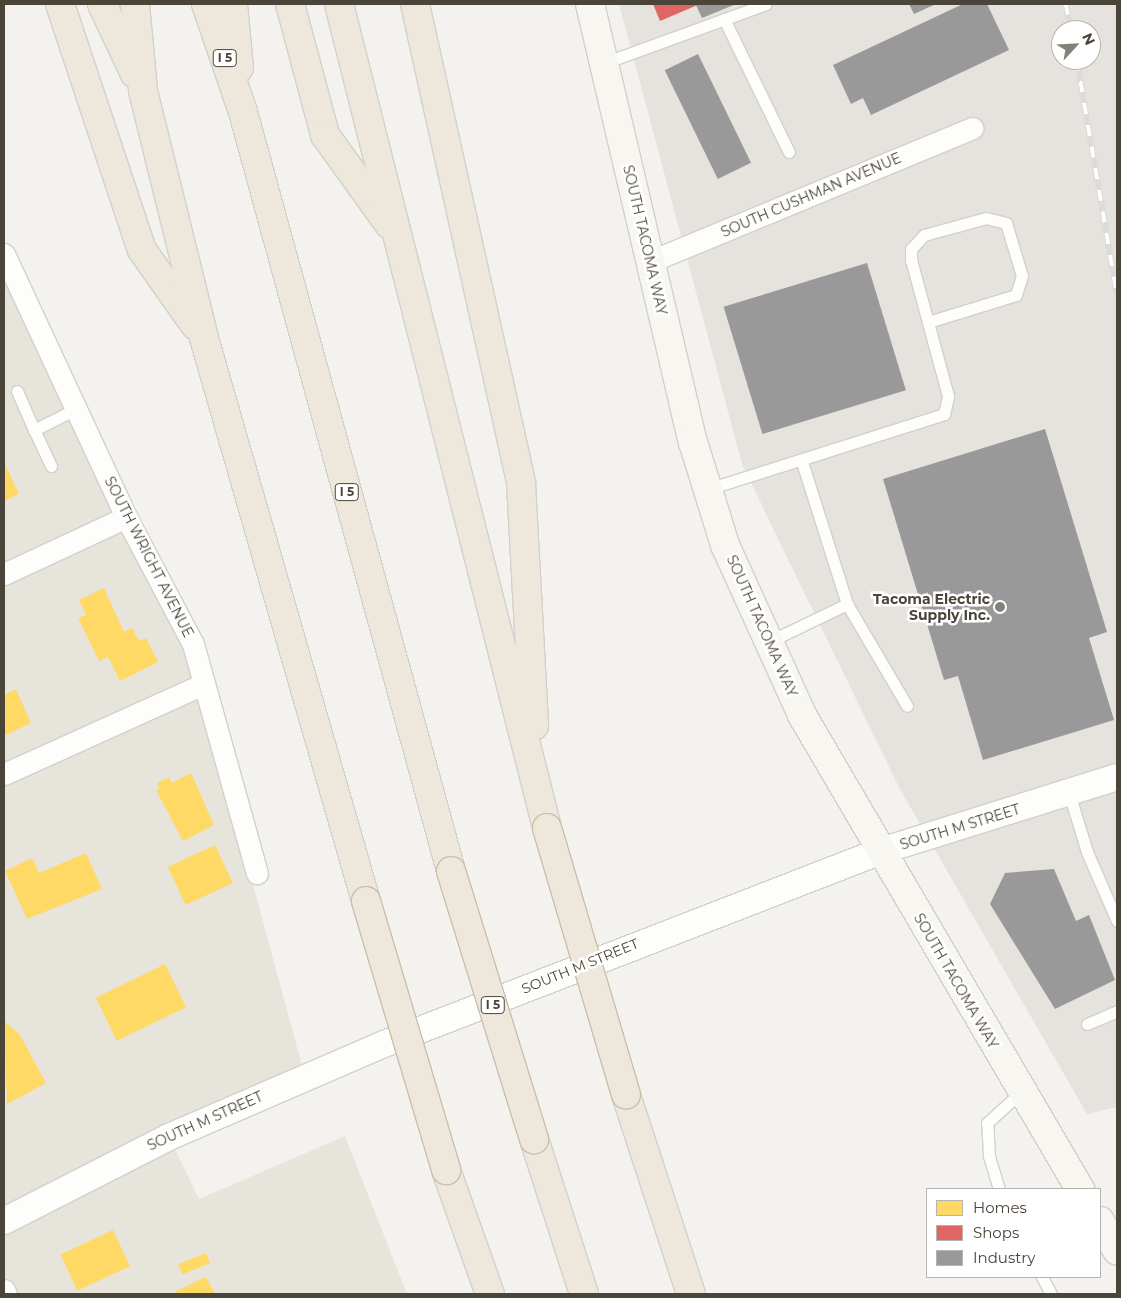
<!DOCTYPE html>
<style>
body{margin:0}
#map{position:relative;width:1121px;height:1298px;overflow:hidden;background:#f4f2ee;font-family:Montserrat,sans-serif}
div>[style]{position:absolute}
.residential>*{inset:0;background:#e7e4dc}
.industrial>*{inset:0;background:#e6e2de}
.parking>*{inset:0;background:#e6e3df}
.homes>*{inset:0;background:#ffd966;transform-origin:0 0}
.shops>*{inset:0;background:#e06666}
.industry>*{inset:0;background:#999;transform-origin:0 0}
.roads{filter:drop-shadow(1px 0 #d2d0cb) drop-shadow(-1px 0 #d2d0cb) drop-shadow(0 1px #d2d0cb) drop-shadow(0 -1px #d2d0cb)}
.service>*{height:11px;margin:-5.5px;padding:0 5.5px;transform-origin:5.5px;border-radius:5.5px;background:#fdfdfc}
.minor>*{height:21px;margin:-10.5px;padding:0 10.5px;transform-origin:10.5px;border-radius:10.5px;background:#fdfdfc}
.tertiary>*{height:26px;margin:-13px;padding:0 13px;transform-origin:13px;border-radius:13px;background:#fdfdfc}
.secondary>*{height:28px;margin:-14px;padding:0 14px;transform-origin:14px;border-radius:14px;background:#f7f6f1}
.motorway>*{height:28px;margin:-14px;padding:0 14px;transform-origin:14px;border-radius:14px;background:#ede8db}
.rail>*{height:5.5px;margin-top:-2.75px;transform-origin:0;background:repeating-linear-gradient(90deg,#fff 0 11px,#dbdbda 0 22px);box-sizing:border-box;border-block:1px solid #dbdbda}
.bridges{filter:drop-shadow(1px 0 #ccbfa9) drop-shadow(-1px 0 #ccbfa9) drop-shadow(0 1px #ccbfa9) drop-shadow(0 -1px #ccbfa9)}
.motorway-bridge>*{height:28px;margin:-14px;padding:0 14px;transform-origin:14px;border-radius:14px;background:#ede8db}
.dots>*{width:14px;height:14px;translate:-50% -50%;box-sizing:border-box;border:2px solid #fff;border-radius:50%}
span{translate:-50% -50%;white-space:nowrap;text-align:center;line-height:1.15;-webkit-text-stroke:5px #fff;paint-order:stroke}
.shield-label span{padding:1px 4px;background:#fff;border:1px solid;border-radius:4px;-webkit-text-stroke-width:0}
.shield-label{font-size:12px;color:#4b4439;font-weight:700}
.street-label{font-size:14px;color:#4b4439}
.poi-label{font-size:14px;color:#4b4439;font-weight:700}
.right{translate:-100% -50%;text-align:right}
.frame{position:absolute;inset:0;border:5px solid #4b4439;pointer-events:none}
.legend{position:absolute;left:926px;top:1188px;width:175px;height:90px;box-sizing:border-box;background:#fff;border:1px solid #b7b4b0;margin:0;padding:6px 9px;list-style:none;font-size:15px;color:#4b4439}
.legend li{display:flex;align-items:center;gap:10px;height:25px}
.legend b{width:25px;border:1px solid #b7b4b0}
.north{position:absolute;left:1051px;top:20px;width:50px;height:50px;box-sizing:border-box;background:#fff;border:1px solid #b7b4b0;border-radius:50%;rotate:65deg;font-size:14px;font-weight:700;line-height:20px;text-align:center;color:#4b4439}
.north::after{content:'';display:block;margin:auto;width:18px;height:22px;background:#868178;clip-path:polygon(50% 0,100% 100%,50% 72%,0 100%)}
</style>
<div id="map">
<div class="residential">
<div style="clip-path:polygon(4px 254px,189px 647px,305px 1077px,169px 1137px,199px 1199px,345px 1136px,407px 1294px,4px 1294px)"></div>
</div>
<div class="industrial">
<div style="clip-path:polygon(evenodd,619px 4px,1117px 4px,1117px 1107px,1087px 1114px,901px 791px,742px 464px,619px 4px,1061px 30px,1091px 30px,1091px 60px,1061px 60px,1061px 30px)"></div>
</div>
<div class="parking">
<div style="clip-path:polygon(868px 487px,957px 774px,901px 791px,763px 508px)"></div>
<div style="clip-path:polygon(1102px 854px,1109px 866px,1117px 863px,1117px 1069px,1108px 1071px,1075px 1000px,1114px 980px,1076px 921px,1054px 870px)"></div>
</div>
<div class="homes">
<div style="clip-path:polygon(4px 462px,19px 494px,4px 501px)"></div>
<div style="clip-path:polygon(104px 588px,124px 632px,132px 628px,139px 641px,146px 638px,158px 662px,120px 681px,108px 657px,99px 661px,78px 618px,86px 615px,79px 600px)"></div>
<div style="clip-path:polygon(16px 689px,31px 723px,4px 736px,4px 695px)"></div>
<div style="clip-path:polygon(191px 773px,214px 825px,183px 841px,156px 790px,160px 789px,157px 783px,169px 777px,172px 783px)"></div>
<div style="left:215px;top:845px;width:42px;height:52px;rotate:65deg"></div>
<div style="clip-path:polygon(86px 853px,102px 889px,27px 919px,5px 871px,32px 858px,39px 873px)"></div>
<div style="left:165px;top:964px;width:48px;height:77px;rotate:64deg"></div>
<div style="clip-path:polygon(4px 1021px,20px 1035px,46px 1083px,7px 1104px)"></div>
<div style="left:113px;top:1230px;width:40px;height:58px;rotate:65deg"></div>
<div style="left:206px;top:1253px;width:11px;height:30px;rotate:68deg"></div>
<div style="clip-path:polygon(206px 1277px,215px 1294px,177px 1294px,176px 1291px)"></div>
</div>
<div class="shops">
<div style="clip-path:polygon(653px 4px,700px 4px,660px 21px)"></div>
</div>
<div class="industry">
<div style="clip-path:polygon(700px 4px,736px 4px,702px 18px,696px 5px)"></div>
<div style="clip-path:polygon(909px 4px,936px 4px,914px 14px)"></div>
<div style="clip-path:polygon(963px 4px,987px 4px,1009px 50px,871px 115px,863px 98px,851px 104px,833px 65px)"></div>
<div style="left:698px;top:54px;width:121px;height:37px;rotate:64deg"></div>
<div style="left:867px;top:263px;width:133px;height:150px;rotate:73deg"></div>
<div style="clip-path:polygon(1045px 429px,1107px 632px,1089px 638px,1114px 720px,983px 760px,958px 676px,944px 680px,883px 479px)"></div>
<div style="clip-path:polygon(1054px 869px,1076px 921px,1089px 915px,1115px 980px,1055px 1009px,990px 904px,1005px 873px)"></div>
</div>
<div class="roads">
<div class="service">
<div style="left:724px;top:19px;width:148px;rotate:64deg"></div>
<div style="left:604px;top:63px;width:172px;rotate:-20deg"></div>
<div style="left:17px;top:391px;width:43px;rotate:66.4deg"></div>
<div style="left:802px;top:462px;width:149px;rotate:72.4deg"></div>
<div style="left:847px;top:604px;width:118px;rotate:59.5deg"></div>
<div style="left:51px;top:466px;width:40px;rotate:-115deg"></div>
<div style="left:34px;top:430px;width:47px;rotate:-26.6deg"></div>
<div style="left:708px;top:489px;width:248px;rotate:-17.6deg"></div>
<div style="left:944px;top:414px;width:18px;rotate:-77deg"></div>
<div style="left:948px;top:396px;width:141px;rotate:-105.2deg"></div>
<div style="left:911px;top:260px;width:11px;rotate:-90deg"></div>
<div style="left:911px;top:249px;width:19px;rotate:-47deg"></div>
<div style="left:924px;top:235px;width:64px;rotate:-15.3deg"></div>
<div style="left:986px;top:218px;width:21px;rotate:14deg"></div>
<div style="left:1006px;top:223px;width:55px;rotate:73.2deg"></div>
<div style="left:1022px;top:276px;width:20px;rotate:108deg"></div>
<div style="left:1016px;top:295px;width:92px;rotate:162.9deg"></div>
<div style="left:768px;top:642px;width:88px;rotate:-25.7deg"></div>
<div style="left:1069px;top:793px;width:62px;rotate:73deg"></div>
<div style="left:1087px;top:852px;width:75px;rotate:66.5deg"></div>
<div style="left:1087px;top:1024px;width:33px;rotate:-23deg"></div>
<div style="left:999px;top:1189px;width:34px;rotate:-107deg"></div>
<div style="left:989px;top:1156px;width:33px;rotate:-93deg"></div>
<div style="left:987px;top:1123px;width:46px;rotate:-42.4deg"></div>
<div style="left:1042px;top:1277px;width:19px;rotate:62deg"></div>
</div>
<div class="minor">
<div style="left:4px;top:254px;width:290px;rotate:65.1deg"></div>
<div style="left:126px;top:517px;width:144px;rotate:62.2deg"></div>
<div style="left:193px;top:644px;width:238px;rotate:74.4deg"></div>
<div style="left:649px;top:262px;width:350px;rotate:-22.5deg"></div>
<div style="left:4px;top:574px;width:135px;rotate:-25deg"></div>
<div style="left:4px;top:774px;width:218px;rotate:-24.3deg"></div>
<div style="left:4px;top:1290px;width:4px;rotate:63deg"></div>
</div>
<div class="tertiary">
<div style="left:4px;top:1221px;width:185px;rotate:-27deg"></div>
<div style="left:169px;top:1137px;width:234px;rotate:-23.4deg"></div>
<div style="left:384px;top:1044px;width:533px;rotate:-21.22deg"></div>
<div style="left:881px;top:851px;width:247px;rotate:-17.4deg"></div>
</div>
<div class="secondary">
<div style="left:590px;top:4px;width:450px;rotate:76.8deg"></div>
<div style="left:693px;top:442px;width:108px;rotate:72.7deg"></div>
<div style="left:725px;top:545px;width:187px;rotate:65.6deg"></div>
<div style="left:802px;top:715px;width:550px;rotate:59.61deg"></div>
<div style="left:1100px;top:1221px;width:34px;rotate:60deg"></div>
</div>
<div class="motorway">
<div style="left:60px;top:4px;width:259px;rotate:71.6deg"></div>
<div style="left:142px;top:250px;width:92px;rotate:54.8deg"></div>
<div style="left:102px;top:4px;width:77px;rotate:64.8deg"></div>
<div style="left:135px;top:4px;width:87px;rotate:84.7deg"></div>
<div style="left:143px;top:91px;width:254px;rotate:76.1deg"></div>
<div style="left:204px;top:338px;width:586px;rotate:73.95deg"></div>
<div style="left:206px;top:4px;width:114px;rotate:71.1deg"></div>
<div style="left:243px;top:112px;width:787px;rotate:74.67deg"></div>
<div style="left:233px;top:4px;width:64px;rotate:84.6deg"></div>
<div style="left:290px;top:4px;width:136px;rotate:75deg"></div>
<div style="left:325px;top:135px;width:110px;rotate:54.3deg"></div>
<div style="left:339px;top:4px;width:850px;rotate:75.83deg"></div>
<div style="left:415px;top:4px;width:491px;rotate:77.5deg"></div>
<div style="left:521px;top:483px;width:243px;rotate:86.9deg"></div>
<div style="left:626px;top:1095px;width:209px;rotate:71.9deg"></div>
<div style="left:534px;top:1139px;width:163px;rotate:72.1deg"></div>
<div style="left:446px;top:1170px;width:132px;rotate:70.5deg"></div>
</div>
</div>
<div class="rail">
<div style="left:1066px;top:4px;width:26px;rotate:79deg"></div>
<div style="left:1077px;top:60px;width:237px;rotate:80.3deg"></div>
</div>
<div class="bridges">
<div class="motorway-bridge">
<div style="left:547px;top:828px;width:278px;rotate:73.5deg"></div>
<div style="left:451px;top:871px;width:281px;rotate:72.8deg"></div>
<div style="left:366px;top:901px;width:281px;rotate:73.4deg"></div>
</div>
</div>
<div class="dots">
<div style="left:1000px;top:607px;background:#868178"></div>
</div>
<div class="shield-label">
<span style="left:225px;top:58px">I 5</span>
<span style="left:347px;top:492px">I 5</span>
<span style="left:493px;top:1005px">I 5</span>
</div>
<div class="street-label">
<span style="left:811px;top:195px;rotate:-23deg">SOUTH CUSHMAN AVENUE</span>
<span style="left:645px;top:240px;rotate:77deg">SOUTH TACOMA WAY</span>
<span style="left:149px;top:557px;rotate:63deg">SOUTH WRIGHT AVENUE</span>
<span style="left:762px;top:626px;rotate:66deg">SOUTH TACOMA WAY</span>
<span style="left:960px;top:827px;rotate:-17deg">SOUTH M STREET</span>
<span style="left:580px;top:966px;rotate:-22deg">SOUTH M STREET</span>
<span style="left:956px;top:981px;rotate:60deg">SOUTH TACOMA WAY</span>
<span style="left:205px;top:1121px;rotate:-24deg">SOUTH M STREET</span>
</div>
<div class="poi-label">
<span class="right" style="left:990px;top:607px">Tacoma Electric<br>Supply Inc.</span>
</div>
<div class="frame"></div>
<ul class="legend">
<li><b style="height:14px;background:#ffd966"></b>Homes</li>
<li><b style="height:14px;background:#e06666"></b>Shops</li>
<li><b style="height:14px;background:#999"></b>Industry</li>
</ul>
<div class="north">N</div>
</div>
